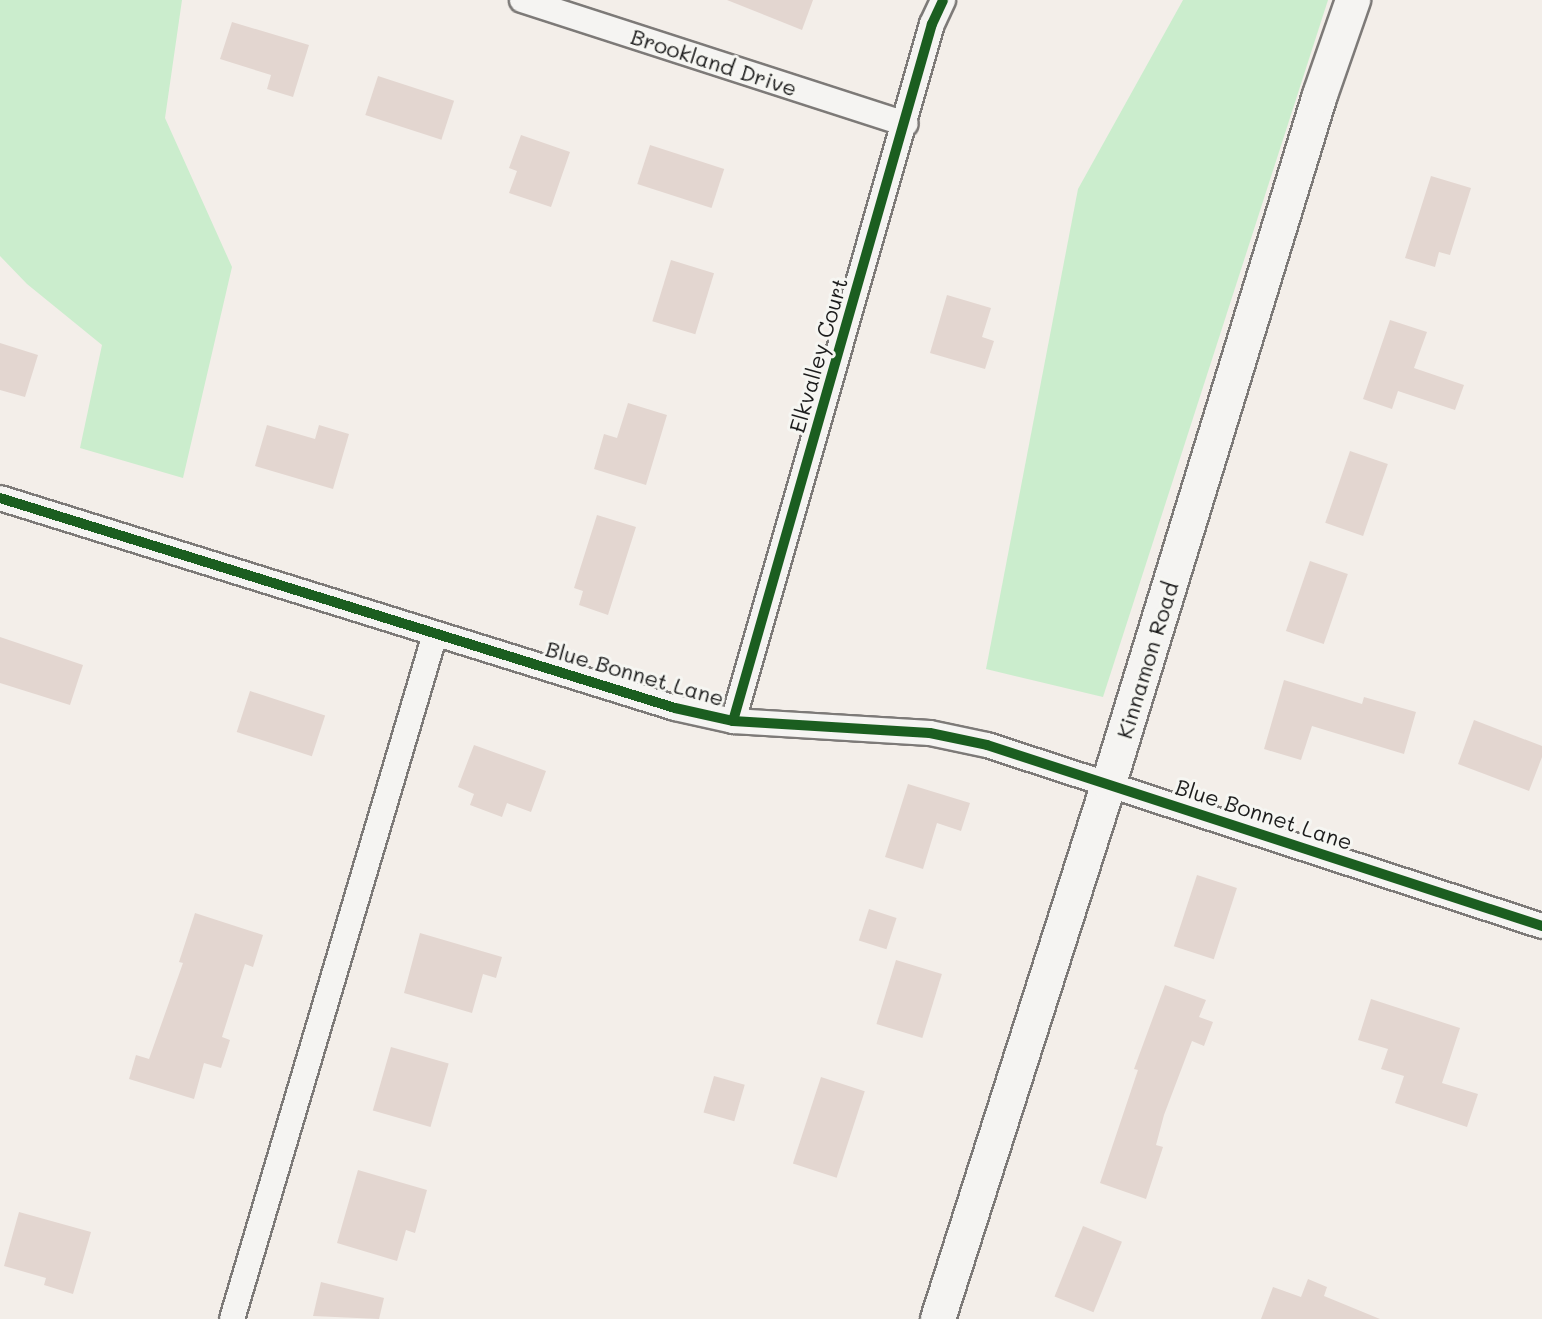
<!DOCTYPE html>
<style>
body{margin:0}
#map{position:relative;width:1542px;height:1319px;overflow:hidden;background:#f3eee9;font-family:Mali,sans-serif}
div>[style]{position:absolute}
.green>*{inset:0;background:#cbedcd}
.building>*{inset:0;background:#e3d6d0;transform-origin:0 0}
.roads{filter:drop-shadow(2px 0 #7d7a78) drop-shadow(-2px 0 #7d7a78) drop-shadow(0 2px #7d7a78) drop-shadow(0 -2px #7d7a78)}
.street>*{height:24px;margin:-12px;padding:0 12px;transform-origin:12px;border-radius:12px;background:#f5f4f2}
.secondary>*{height:34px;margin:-17px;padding:0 17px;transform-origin:17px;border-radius:17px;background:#f5f4f2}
.cycleway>*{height:10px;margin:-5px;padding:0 5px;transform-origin:5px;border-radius:5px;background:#1b5e20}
span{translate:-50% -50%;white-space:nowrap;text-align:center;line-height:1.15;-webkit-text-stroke:6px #f6f6f2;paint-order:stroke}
.street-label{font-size:22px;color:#1c1c1c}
</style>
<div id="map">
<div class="green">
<div style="clip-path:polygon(0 0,182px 0,165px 118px,232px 267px,183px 478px,80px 448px,102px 345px,27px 284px,0 256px)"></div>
<div style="clip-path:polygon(1183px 0,1328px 0,1103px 697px,986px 669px,1078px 189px)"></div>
</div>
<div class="building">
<div style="clip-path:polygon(727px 0,813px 0,802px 30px)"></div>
<div style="clip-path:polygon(232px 22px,309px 45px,293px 97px,267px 89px,271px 75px,220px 59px)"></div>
<div style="left:378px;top:76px;width:80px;height:41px;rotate:18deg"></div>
<div style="clip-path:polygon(521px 135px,570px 152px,551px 207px,509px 193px,517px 171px,509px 168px)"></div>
<div style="left:650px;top:145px;width:78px;height:41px;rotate:18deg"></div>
<div style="clip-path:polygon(1431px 176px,1471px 188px,1450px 255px,1439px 252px,1435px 267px,1405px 258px)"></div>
<div style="left:671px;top:260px;width:45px;height:64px;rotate:17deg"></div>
<div style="clip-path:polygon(947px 295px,991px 308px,982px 337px,994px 341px,985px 369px,930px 353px)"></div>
<div style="clip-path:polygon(1390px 320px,1427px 332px,1414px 368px,1464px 385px,1455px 410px,1398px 391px,1392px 409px,1363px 399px)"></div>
<div style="clip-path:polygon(0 343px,38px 355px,25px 397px,0 390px)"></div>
<div style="clip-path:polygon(628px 403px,667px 415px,646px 485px,594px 469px,604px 434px,617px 438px)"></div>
<div style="clip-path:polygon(267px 425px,315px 439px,319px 425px,349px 434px,333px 489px,255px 466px)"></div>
<div style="left:1350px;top:451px;width:40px;height:76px;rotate:19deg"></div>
<div style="clip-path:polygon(597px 515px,636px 527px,608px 615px,579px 605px,583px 591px,574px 588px)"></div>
<div style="left:1310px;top:561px;width:40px;height:74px;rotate:19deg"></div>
<div style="clip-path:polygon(0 637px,83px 665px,70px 705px,0 683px)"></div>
<div style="clip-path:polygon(1284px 680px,1362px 704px,1364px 697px,1416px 712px,1404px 754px,1312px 726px,1301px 760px,1264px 749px)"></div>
<div style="left:250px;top:691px;width:79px;height:43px;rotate:18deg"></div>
<div style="clip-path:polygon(1474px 720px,1542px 746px,1542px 757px,1529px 791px,1458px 764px)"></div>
<div style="clip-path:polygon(474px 745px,546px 771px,531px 812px,507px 803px,502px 817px,470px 805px,474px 794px,458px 787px)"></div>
<div style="clip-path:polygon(908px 784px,970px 803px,961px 831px,937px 823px,923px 869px,885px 857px)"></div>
<div style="left:1197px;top:875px;width:42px;height:75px;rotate:18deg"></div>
<div style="left:869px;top:909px;width:29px;height:33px;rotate:18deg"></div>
<div style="clip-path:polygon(195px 913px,263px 935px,253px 967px,245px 964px,222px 1037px,230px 1040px,221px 1068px,204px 1063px,194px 1099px,129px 1079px,136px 1055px,149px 1059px,183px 963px,179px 962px)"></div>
<div style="clip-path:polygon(420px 933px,502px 957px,496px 978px,483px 974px,472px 1013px,404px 993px)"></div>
<div style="left:896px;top:960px;width:48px;height:67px;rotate:17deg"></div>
<div style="clip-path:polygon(1165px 985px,1206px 1000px,1199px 1017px,1213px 1022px,1204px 1046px,1192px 1041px,1164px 1115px,1156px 1145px,1163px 1147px,1146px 1199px,1100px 1183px,1138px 1070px,1134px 1069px)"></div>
<div style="clip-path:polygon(1371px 999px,1460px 1028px,1442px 1083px,1478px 1094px,1467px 1127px,1395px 1103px,1404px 1076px,1381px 1069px,1388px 1049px,1358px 1040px)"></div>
<div style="left:391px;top:1047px;width:60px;height:66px;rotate:16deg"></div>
<div style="left:714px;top:1076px;width:32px;height:38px;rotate:16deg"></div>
<div style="left:821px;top:1077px;width:46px;height:91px;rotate:18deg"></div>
<div style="clip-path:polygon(358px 1170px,427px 1190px,415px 1233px,406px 1230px,397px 1261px,337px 1243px)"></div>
<div style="clip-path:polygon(19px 1212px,91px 1232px,73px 1294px,44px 1285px,46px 1278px,4px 1266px)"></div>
<div style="left:1083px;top:1226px;width:42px;height:76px;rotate:22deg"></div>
<div style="clip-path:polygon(1308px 1279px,1327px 1287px,1324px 1296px,1380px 1319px,1261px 1319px,1273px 1287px,1301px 1297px)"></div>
<div style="clip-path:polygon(321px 1282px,384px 1298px,379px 1319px,313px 1316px)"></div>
</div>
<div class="roads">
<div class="street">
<div style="left:522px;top:0;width:403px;rotate:17.9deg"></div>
<div style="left:0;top:498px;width:707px;rotate:17.28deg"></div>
<div style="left:675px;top:708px;width:59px;rotate:12.6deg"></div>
<div style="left:733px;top:721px;width:197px;rotate:3.5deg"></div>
<div style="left:930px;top:733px;width:58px;rotate:11.9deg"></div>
<div style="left:987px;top:745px;width:584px;rotate:18.06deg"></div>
<div style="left:733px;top:721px;width:725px;rotate:-74.07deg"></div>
<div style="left:932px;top:24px;width:26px;rotate:-65deg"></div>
<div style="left:232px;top:1319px;width:714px;rotate:-73.49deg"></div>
</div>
<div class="secondary">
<div style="left:938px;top:1319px;width:563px;rotate:-72.31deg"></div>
<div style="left:1109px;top:783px;width:720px;rotate:-72.95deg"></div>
<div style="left:1320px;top:95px;width:101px;rotate:-70.8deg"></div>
</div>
</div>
<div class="cycleway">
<div style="left:0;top:498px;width:707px;rotate:17.28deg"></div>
<div style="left:675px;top:708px;width:59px;rotate:12.6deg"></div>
<div style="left:733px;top:721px;width:197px;rotate:3.5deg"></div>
<div style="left:930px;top:733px;width:58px;rotate:11.9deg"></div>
<div style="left:987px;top:745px;width:584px;rotate:18.06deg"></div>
<div style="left:733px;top:721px;width:725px;rotate:-74.07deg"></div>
<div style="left:932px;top:24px;width:26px;rotate:-65deg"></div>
</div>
<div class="street-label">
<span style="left:714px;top:62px;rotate:18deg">Brookland Drive</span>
<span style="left:818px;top:355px;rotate:-74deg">Elkvalley Court</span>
<span style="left:1147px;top:660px;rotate:-73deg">Kinnamon Road</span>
<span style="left:635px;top:673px;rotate:16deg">Blue Bonnet Lane</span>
<span style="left:1264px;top:814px;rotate:18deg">Blue Bonnet Lane</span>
</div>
</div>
